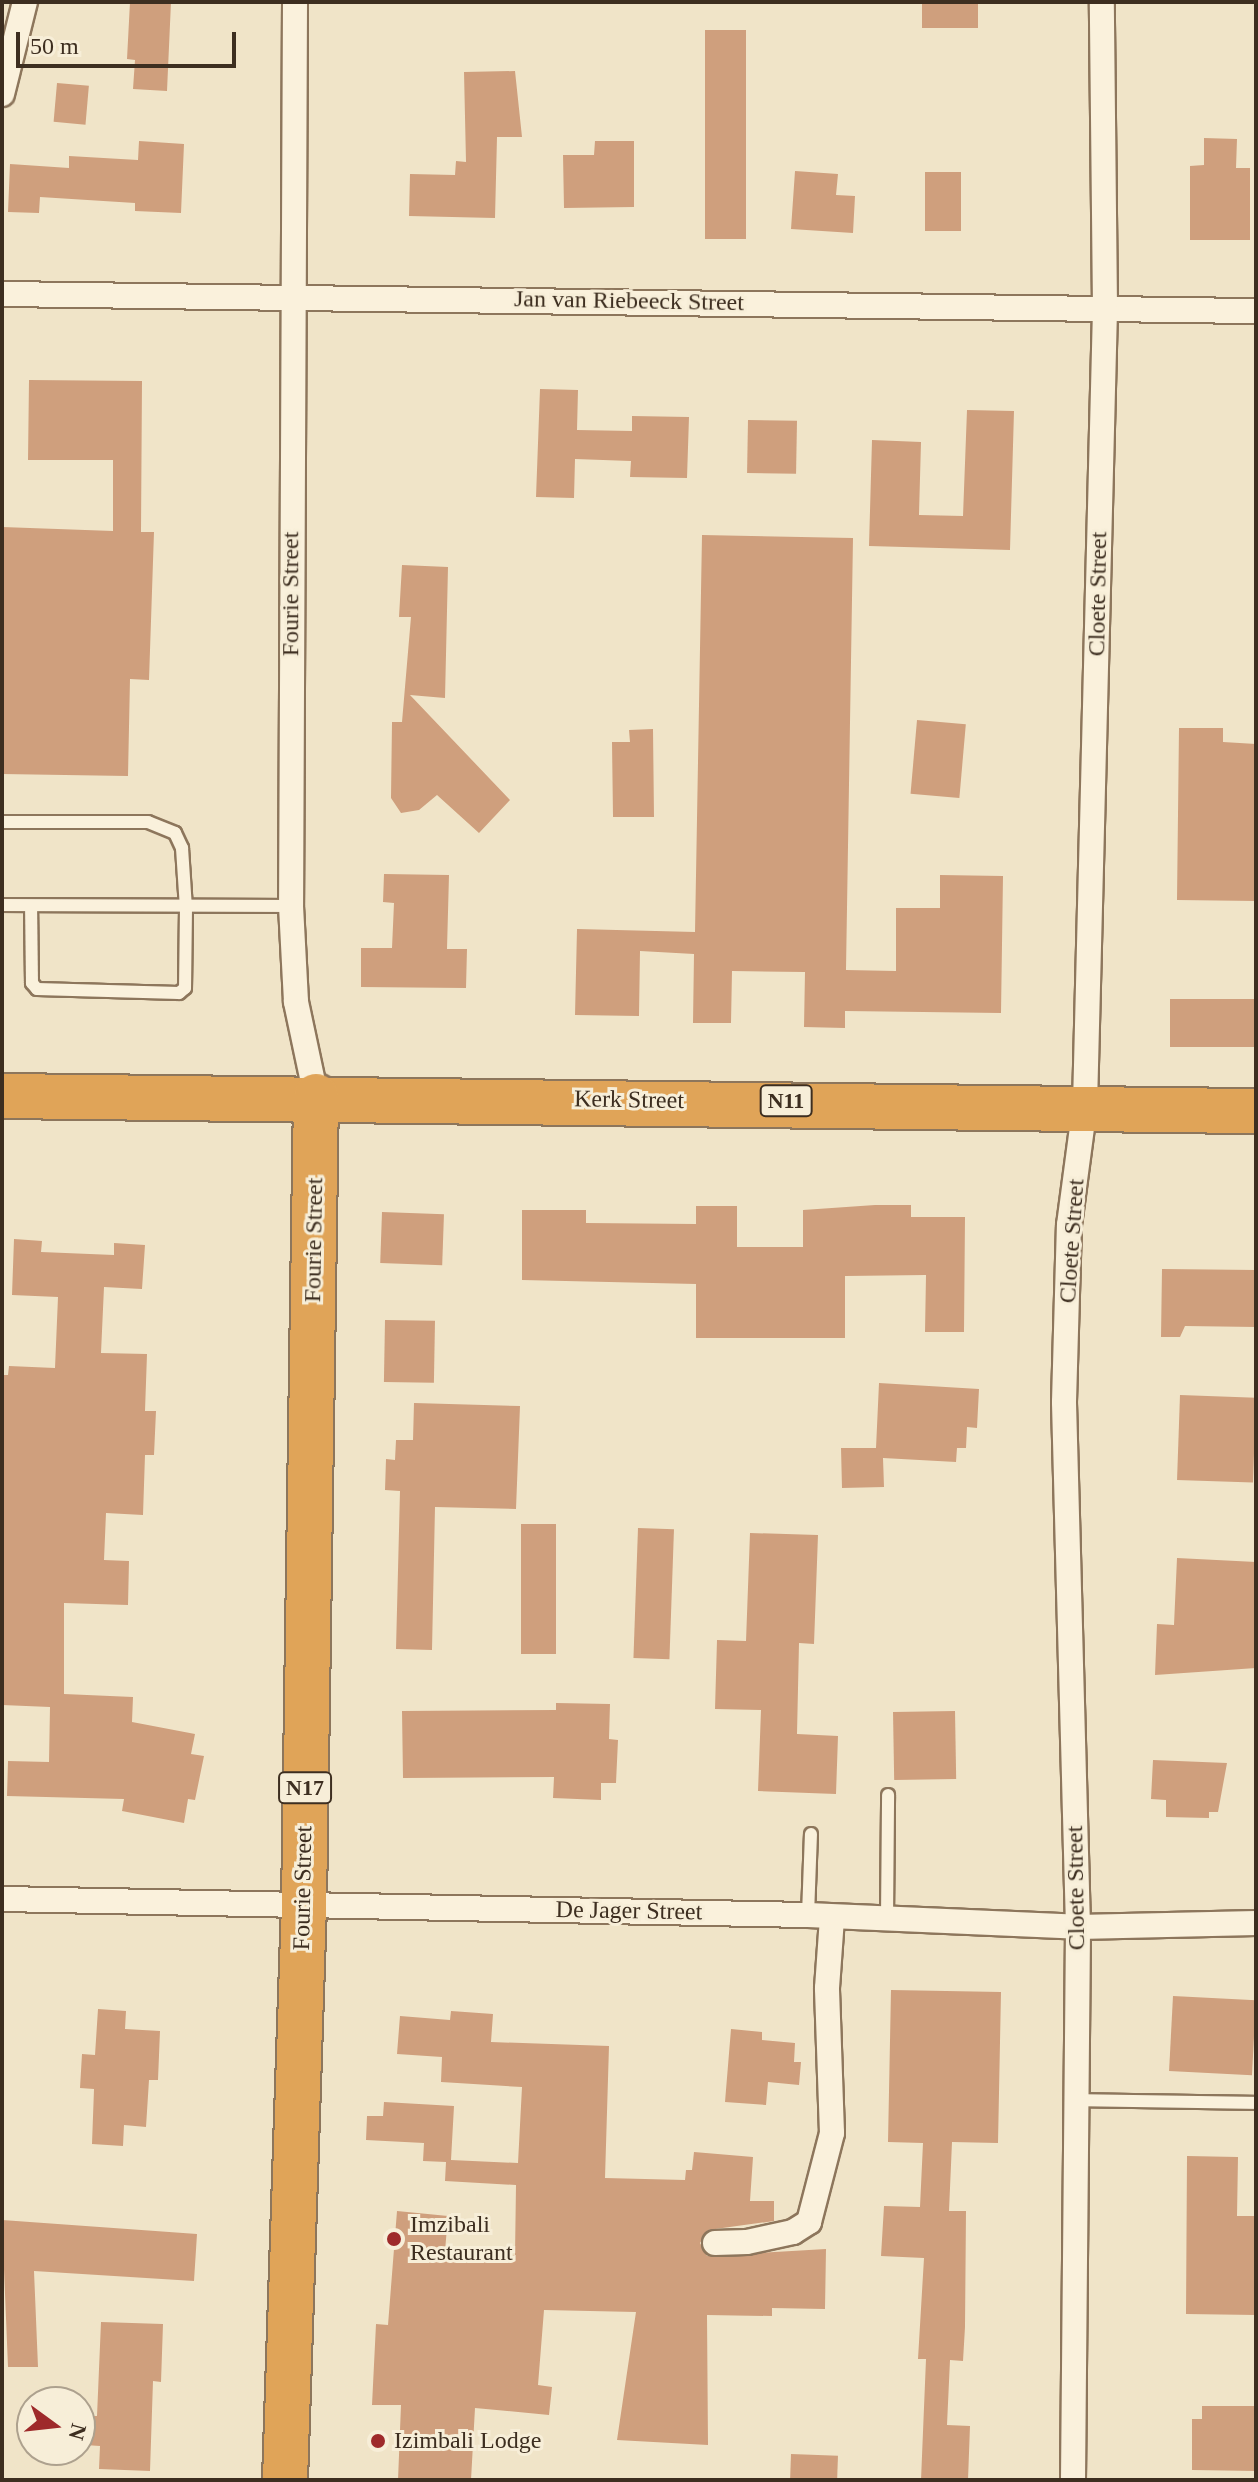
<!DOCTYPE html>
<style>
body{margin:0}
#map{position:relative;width:1258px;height:2482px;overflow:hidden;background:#f0e4c8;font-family:"Times New Roman",serif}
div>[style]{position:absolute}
.building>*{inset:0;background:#cf9f7d;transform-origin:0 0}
.roads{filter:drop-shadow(2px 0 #8d765c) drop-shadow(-2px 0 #8d765c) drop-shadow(0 2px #8d765c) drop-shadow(0 -2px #8d765c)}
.lane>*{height:12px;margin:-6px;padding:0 6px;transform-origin:6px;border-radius:6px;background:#faf1dc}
.street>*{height:24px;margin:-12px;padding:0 12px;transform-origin:12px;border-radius:12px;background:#faf1dc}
.highway>*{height:44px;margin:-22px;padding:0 22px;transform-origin:22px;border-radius:22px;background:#e0a458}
.dots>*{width:22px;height:22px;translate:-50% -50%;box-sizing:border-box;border:4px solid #f7eed8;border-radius:50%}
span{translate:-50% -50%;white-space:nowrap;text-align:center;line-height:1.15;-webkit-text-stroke:6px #f7eed8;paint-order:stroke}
.shield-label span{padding:2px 6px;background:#f7eed8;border:2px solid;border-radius:6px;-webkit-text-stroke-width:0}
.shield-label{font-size:22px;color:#3d2e20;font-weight:700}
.street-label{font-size:24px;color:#3d2e20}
.poi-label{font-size:24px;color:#3d2e20}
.left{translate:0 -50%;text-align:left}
.frame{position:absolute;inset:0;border:4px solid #3d2e20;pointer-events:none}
.north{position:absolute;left:16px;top:2386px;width:80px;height:80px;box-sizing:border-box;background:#f7eed8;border:2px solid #ada18e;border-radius:50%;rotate:105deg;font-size:22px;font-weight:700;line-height:32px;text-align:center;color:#3d2e20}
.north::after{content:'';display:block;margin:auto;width:28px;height:36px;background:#9e2a2b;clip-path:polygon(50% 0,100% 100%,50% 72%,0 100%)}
.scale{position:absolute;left:16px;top:32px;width:220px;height:36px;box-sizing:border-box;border:4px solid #3d2e20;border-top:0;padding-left:10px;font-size:24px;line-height:28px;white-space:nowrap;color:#3d2e20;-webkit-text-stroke:6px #f7eed8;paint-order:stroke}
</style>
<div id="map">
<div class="building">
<div style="clip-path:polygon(130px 2px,171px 2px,167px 91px,133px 89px,135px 60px,127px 59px)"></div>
<div style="left:922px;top:2px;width:56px;height:26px"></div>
<div style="left:705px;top:30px;width:41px;height:209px"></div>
<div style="clip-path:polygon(515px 71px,522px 137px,497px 137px,495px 218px,409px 216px,410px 174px,455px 175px,456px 161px,466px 162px,464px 72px)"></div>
<div style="left:57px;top:83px;width:32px;height:39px;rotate:5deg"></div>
<div style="clip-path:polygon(1204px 138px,1237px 139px,1236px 168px,1250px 168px,1250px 240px,1190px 240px,1190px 166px,1204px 165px)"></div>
<div style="clip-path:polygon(139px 141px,184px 144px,181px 213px,135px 211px,135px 203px,40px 197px,39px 213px,8px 212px,10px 164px,69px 168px,69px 156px,138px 160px)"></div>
<div style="clip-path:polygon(595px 141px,634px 141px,634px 207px,564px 208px,563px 155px,594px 155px)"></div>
<div style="clip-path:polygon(795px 171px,838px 174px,836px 195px,855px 196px,853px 233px,791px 229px)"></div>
<div style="left:925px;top:172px;width:36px;height:59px"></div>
<div style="clip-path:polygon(29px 380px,142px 381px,141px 532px,154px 532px,149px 680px,130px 679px,128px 776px,2px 774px,2px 527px,113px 531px,113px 460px,28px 460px)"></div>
<div style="clip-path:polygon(540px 389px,578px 390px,577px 430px,632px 431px,632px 416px,689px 417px,687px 478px,630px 477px,631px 461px,575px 459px,574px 498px,536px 497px)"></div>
<div style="clip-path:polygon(967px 410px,1014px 411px,1010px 550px,869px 546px,872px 440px,921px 442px,919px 515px,963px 516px)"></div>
<div style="left:748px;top:420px;width:49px;height:53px;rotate:1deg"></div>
<div style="clip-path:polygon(702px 535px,853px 538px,846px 970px,896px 971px,896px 908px,940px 908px,940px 875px,1003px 876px,1001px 1013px,845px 1011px,845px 1028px,804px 1027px,805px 972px,732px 971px,731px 1023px,693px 1023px,694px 954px,640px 951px,639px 1016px,575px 1015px,577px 929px,695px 932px)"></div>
<div style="clip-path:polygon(402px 565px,448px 567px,445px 698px,410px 695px,510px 800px,479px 833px,437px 795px,419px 810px,401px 813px,391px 798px,392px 722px,402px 722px,411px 617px,399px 617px)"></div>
<div style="left:917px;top:720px;width:49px;height:74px;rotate:5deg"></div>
<div style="clip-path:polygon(1179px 728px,1223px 728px,1223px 742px,1256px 744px,1256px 901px,1177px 900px)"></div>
<div style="clip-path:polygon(653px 729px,654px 817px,613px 817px,612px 742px,630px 742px,629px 730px)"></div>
<div style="clip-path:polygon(384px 874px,449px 875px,447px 949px,467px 949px,466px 988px,361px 987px,361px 948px,392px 948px,394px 903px,383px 902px)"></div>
<div style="left:1256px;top:999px;width:48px;height:86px;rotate:90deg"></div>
<div style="clip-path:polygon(875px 1205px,911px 1205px,911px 1217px,965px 1217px,964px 1332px,925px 1332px,926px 1275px,845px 1276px,845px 1338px,696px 1338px,696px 1284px,522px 1280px,522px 1210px,586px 1210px,586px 1223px,696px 1224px,696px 1206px,737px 1206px,737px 1247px,803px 1247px,803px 1210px)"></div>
<div style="left:382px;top:1212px;width:62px;height:51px;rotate:2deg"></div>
<div style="clip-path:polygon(14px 1239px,42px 1241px,41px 1252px,114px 1255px,114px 1243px,145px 1245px,142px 1289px,104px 1287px,101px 1353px,147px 1354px,145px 1411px,156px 1411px,154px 1455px,145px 1455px,143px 1515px,106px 1513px,104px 1560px,129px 1561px,128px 1605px,64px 1603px,64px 1694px,133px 1697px,132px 1722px,195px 1734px,191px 1754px,204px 1756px,195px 1800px,188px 1799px,184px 1823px,122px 1811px,124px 1799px,7px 1796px,8px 1761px,49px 1762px,50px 1707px,2px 1705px,2px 1375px,8px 1375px,9px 1366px,55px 1368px,58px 1297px,12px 1295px)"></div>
<div style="clip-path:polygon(1162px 1269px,1256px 1270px,1256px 1327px,1185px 1326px,1180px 1337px,1161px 1337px)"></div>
<div style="left:385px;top:1320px;width:50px;height:62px;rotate:1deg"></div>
<div style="clip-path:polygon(879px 1383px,979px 1389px,977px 1428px,967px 1427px,966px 1448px,957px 1448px,956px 1462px,883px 1458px,884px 1487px,842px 1488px,841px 1448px,876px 1448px)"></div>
<div style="left:1180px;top:1395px;width:76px;height:85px;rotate:2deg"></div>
<div style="clip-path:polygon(414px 1403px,520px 1406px,516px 1509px,435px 1507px,432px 1650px,396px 1649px,400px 1491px,385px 1490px,386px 1459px,395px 1460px,396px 1440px,413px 1440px)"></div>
<div style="left:521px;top:1524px;width:35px;height:130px"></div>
<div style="left:638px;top:1528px;width:36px;height:130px;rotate:2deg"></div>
<div style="clip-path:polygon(750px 1533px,818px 1535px,814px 1644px,799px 1643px,797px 1734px,838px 1736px,836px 1794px,758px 1791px,761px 1710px,715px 1709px,717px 1640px,746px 1641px)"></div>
<div style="clip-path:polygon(1177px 1558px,1256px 1562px,1256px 1668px,1155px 1675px,1157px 1624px,1174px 1625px)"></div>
<div style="clip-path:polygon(556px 1703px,610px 1704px,609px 1739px,618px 1740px,616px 1783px,601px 1783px,601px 1800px,553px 1798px,554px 1777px,403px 1778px,402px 1711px,556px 1710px)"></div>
<div style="left:955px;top:1711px;width:68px;height:62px;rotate:89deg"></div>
<div style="clip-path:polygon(1153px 1760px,1227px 1763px,1218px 1812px,1209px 1812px,1209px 1818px,1166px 1817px,1166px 1800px,1151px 1799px)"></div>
<div style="clip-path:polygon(891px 1990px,1001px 1992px,998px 2143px,952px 2142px,949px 2211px,966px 2211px,965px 2327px,963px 2361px,950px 2360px,947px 2425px,970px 2426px,968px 2480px,921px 2480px,926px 2359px,918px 2359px,924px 2258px,881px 2256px,884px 2206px,920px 2207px,923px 2143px,888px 2142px)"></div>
<div style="left:1173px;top:1996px;width:83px;height:75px;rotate:3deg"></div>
<div style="clip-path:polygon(98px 2009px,126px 2011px,125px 2029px,160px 2031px,158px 2080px,149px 2080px,146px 2127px,124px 2125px,123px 2146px,92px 2144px,94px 2089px,80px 2088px,82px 2054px,95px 2055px)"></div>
<div style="clip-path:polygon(451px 2011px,493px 2014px,491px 2042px,609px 2046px,605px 2178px,685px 2180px,686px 2170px,692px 2170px,694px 2152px,753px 2157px,750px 2201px,774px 2201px,774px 2221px,708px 2230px,700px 2243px,707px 2256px,826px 2249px,825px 2309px,772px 2308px,772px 2316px,707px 2315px,708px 2445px,617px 2440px,636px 2312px,544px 2310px,538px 2385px,552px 2387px,549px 2415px,475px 2408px,471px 2480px,398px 2480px,401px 2405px,372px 2405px,376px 2324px,388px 2325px,397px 2211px,448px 2216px,445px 2251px,515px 2255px,516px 2185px,445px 2181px,446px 2162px,423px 2161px,424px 2143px,366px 2140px,367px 2116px,383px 2116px,384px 2102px,454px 2106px,451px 2160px,518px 2163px,522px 2087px,441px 2082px,442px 2057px,397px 2054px,400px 2016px,450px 2020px)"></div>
<div style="clip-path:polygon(731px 2029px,762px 2032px,762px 2040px,795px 2043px,794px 2062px,801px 2062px,799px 2085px,768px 2082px,766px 2105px,725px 2102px)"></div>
<div style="clip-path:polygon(1187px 2156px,1238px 2157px,1237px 2216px,1256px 2216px,1256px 2315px,1186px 2314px)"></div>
<div style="clip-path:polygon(2px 2220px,197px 2234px,194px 2281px,34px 2271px,38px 2367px,8px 2367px)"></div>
<div style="clip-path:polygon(101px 2322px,163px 2324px,161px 2382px,153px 2381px,150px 2471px,99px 2469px,100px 2446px,85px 2445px,86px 2416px,97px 2416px)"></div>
<div style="clip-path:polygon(1202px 2406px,1254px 2406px,1256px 2471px,1192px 2470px,1192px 2419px,1202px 2419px)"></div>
<div style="left:791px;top:2454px;width:47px;height:26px;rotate:2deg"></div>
</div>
<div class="roads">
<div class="lane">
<div style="left:2px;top:822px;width:146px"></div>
<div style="left:148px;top:822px;width:29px;rotate:22deg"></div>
<div style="left:175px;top:833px;width:17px;rotate:65deg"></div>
<div style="left:182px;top:848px;width:60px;rotate:86.2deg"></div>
<div style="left:186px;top:908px;width:80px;rotate:90.7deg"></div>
<div style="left:185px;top:988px;width:8px;rotate:140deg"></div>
<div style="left:179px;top:993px;width:142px;rotate:-178.4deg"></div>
<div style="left:37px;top:989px;width:8px;rotate:-130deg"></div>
<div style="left:32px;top:983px;width:77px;rotate:-90.7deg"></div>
<div style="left:2px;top:905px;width:289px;rotate:0.2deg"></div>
<div style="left:808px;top:1915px;width:81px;rotate:-87.9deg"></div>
<div style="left:887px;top:1919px;width:124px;rotate:-89.5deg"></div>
<div style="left:1075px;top:2100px;width:181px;rotate:0.9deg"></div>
</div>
<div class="street">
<div style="left:295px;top:2px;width:904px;rotate:90.25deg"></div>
<div style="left:291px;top:906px;width:96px;rotate:87deg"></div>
<div style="left:296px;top:1002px;width:96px;rotate:78deg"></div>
<div style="left:2px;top:94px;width:95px;rotate:-76deg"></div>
<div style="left:2px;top:294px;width:1254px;rotate:0.78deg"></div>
<div style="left:2px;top:1899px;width:806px;rotate:1.14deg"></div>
<div style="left:808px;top:1915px;width:270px;rotate:2.5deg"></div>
<div style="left:1078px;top:1927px;width:178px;rotate:-1.3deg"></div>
<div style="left:715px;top:2243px;width:32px;rotate:-2deg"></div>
<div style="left:747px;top:2242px;width:47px;rotate:-12.3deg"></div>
<div style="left:793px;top:2232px;width:19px;rotate:-32deg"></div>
<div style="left:809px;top:2222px;width:92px;rotate:-75.5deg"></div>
<div style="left:832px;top:2133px;width:145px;rotate:-92deg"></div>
<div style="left:827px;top:1988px;width:70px;rotate:-85.9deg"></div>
<div style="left:1073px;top:2480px;width:553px;rotate:-89.48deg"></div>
<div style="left:1078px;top:1927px;width:525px;rotate:-91.53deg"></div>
<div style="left:1064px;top:1402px;width:177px;rotate:-88.4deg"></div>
<div style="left:1069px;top:1225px;width:121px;rotate:-82.4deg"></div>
<div style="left:1085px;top:1105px;width:797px;rotate:-88.56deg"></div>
<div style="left:1105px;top:308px;width:306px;rotate:-90.6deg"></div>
</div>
<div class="highway">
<div style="left:2px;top:1096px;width:1254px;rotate:0.69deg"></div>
<div style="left:285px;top:2480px;width:576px;rotate:-88.11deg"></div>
<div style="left:304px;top:1904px;width:808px;rotate:-89.15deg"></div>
</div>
</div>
<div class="dots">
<div style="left:394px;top:2239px;background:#9e2a2b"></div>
<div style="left:378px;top:2441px;background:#9e2a2b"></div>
</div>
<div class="shield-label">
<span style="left:786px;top:1101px">N11</span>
<span style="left:305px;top:1788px">N17</span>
</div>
<div class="street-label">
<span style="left:629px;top:301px;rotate:1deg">Jan van Riebeeck Street</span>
<span style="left:291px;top:594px;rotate:-90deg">Fourie Street</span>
<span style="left:1098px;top:594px;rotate:-89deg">Cloete Street</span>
<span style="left:629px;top:1100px;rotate:1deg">Kerk Street</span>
<span style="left:314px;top:1240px;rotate:-89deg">Fourie Street</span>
<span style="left:1072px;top:1241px;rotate:-86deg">Cloete Street</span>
<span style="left:303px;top:1888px;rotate:-89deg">Fourie Street</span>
<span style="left:1076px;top:1888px;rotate:-91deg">Cloete Street</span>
<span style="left:629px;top:1911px;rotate:1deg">De Jager Street</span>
</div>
<div class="poi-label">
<span class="left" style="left:410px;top:2239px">Imzibali<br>Restaurant</span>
<span class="left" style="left:394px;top:2441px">Izimbali Lodge</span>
</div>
<div class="frame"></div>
<div class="north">N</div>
<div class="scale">50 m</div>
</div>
